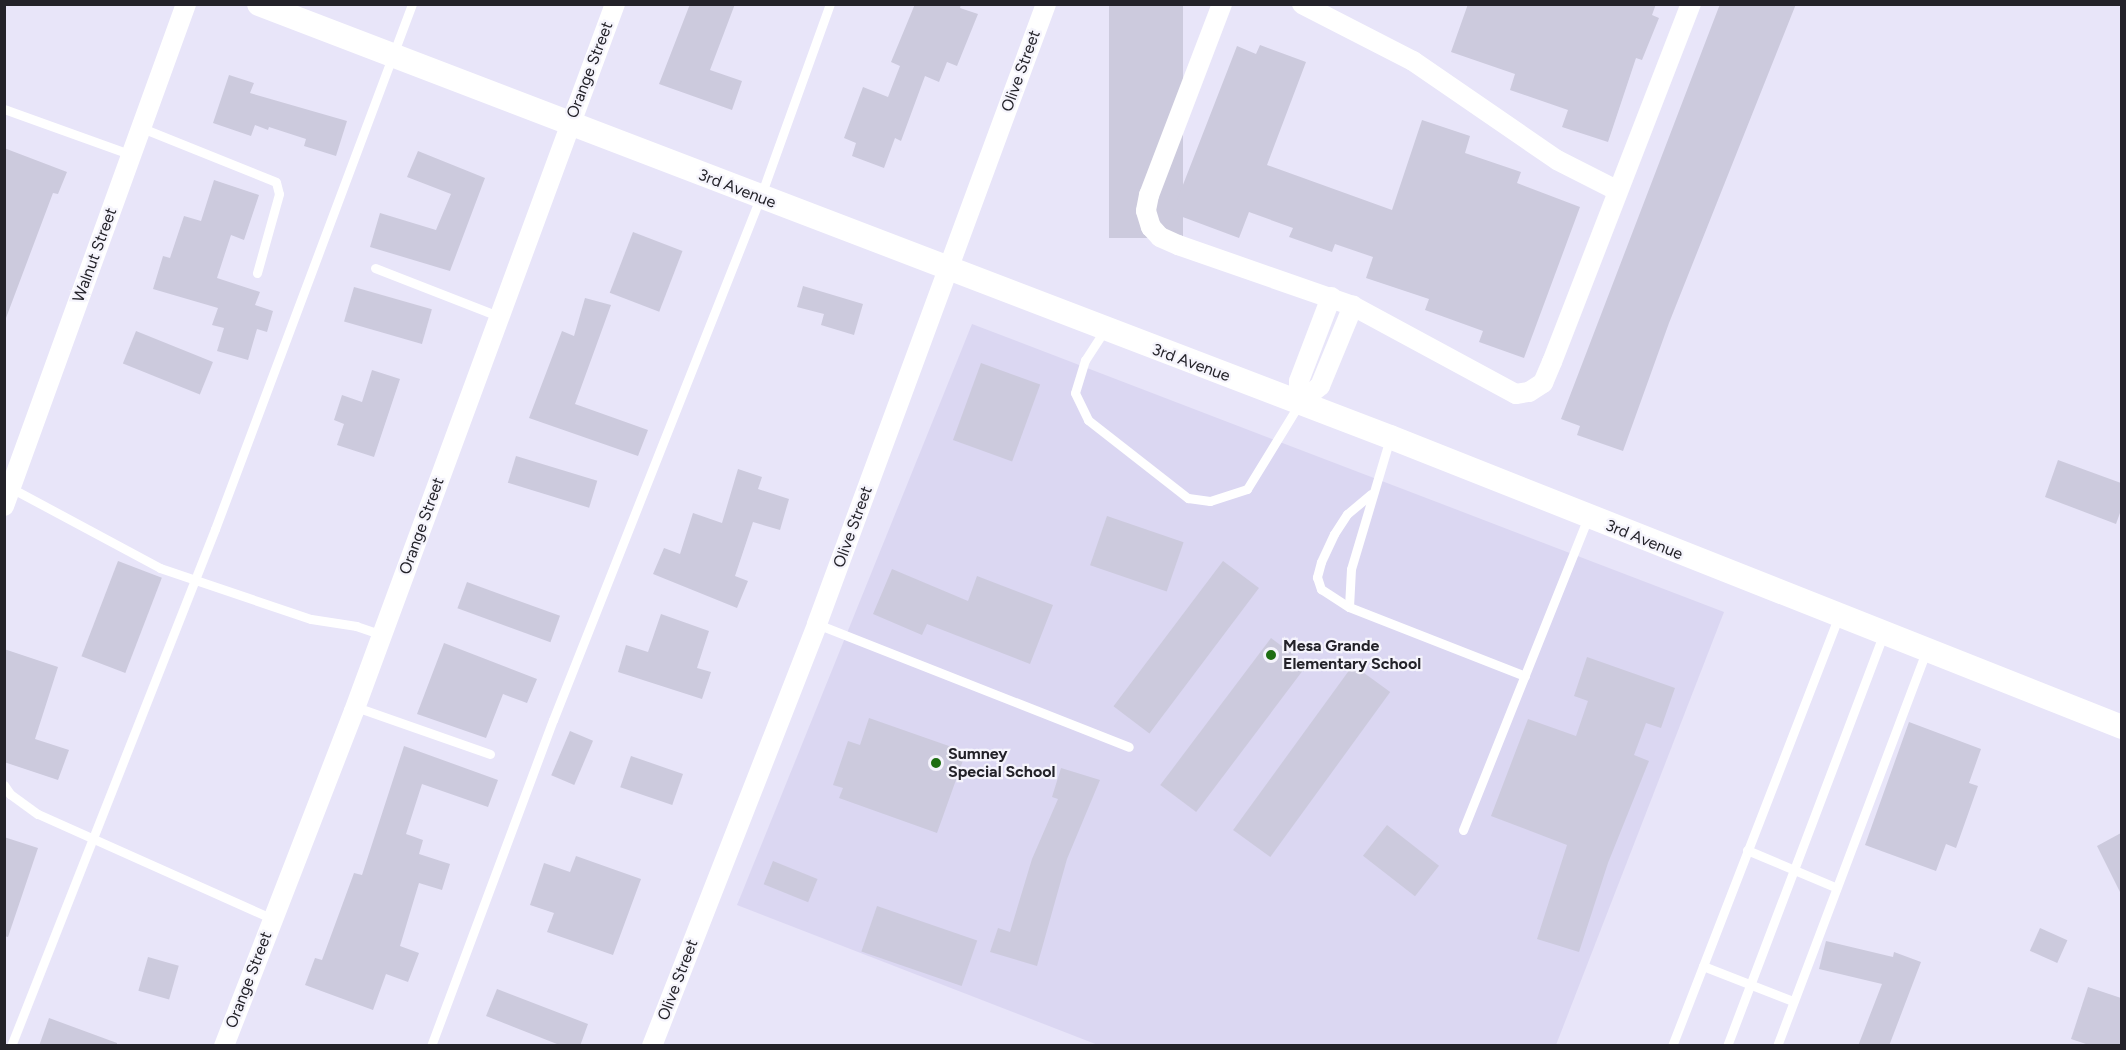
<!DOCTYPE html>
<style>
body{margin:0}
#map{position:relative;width:2126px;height:1050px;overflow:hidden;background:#e8e5f9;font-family:Figtree,sans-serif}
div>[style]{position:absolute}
.built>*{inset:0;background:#dbd7f2}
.building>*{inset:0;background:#cccadd;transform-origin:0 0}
.service>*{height:9px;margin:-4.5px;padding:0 4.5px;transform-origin:4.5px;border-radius:4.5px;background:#fff}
.minor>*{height:20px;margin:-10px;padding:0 10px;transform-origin:10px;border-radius:10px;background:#fff}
.tertiary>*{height:24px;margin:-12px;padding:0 12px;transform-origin:12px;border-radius:12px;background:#fff}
.dots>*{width:16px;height:16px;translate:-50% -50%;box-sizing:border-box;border:3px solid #f5f4fc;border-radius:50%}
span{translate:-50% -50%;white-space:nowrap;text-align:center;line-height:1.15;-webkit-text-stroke:4.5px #f5f4fc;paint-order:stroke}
.street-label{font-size:16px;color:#232229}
.poi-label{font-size:16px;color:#232229;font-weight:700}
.left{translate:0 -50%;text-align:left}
.frame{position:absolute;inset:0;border:6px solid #232229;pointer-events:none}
</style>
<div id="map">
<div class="built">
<div style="clip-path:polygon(972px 324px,1724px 612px,1556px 1045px,1098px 1045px,737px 905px)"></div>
</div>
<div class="building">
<div style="clip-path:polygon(690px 4px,735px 4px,710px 70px,742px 81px,732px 110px,659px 84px)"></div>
<div style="clip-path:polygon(915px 4px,961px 4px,960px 8px,978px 14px,957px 66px,947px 62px,939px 82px,925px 76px,901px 141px,895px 138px,884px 168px,852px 156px,856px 143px,844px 138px,863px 87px,888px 97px,900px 66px,891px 62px)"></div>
<div style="left:1109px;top:4px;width:74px;height:234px"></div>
<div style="clip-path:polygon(1468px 4px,1656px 4px,1652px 15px,1659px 18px,1642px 60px,1636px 58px,1608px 142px,1562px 127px,1568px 110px,1510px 90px,1515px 74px,1451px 52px)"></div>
<div style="clip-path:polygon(1720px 4px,1796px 4px,1669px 323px,1623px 451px,1577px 435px,1580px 426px,1561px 419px)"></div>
<div style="clip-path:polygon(1260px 45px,1306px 62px,1267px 165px,1392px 210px,1422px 120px,1470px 136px,1465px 153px,1521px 172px,1517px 183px,1580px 207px,1524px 358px,1479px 342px,1483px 331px,1425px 310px,1429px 299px,1366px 278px,1373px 257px,1335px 244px,1332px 252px,1289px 237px,1293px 228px,1249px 212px,1239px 238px,1172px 213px,1237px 46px,1256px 54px)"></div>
<div style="clip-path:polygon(229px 75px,254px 83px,250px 93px,347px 121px,336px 156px,304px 146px,306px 139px,269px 127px,268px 130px,255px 125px,251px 136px,213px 123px)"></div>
<div style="clip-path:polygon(4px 148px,67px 172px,58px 194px,53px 193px,6px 318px)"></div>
<div style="clip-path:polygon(418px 151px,485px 178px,450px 271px,370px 247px,380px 213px,436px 230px,451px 194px,407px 177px)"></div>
<div style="clip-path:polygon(214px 180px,259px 195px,244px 240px,231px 235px,217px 278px,260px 292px,255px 305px,273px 311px,267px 332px,257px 329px,248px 360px,217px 351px,224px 328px,212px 325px,218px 308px,153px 289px,163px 256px,170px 258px,184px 216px,201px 221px)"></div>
<div style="left:633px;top:232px;width:53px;height:65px;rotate:21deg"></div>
<div style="clip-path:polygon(803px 286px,863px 304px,854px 335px,821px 325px,824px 314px,797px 307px)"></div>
<div style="left:354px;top:287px;width:81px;height:36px;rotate:16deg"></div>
<div style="clip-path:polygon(585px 298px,611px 305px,575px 404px,648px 430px,638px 456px,529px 418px,562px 331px,574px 336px)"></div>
<div style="left:136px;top:331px;width:83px;height:35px;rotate:22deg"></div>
<div style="left:981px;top:363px;width:63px;height:82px;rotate:20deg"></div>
<div style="clip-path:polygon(372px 370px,400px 379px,374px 457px,337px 445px,344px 424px,334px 420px,342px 395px,362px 402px)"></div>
<div style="left:516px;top:456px;width:85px;height:28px;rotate:17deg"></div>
<div style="clip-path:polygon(2058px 460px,2121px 483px,2121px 510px,2116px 524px,2045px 497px)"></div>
<div style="clip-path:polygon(738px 469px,762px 477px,758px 489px,789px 499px,780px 530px,753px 522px,735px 576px,748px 581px,737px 608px,653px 574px,664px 548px,680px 554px,693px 513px,722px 523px)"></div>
<div style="left:1107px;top:516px;width:81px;height:52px;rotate:19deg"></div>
<div style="left:118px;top:561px;width:47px;height:102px;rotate:21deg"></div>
<div style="left:1223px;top:561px;width:45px;height:182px;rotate:37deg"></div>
<div style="clip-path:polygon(892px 569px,968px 601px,977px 576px,1053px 605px,1030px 664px,927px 624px,922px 635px,873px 614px)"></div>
<div style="left:467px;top:582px;width:99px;height:28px;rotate:20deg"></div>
<div style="clip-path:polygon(661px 614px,709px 631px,697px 668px,711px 672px,702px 699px,618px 672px,626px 645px,648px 652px)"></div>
<div style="left:1271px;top:638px;width:45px;height:184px;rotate:37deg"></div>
<div style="clip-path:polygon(444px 643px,537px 679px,527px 703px,503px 694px,486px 738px,417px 714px)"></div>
<div style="clip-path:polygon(4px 649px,58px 667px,35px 739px,69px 750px,58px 780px,4px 762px)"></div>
<div style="clip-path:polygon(1587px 657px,1675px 688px,1661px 728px,1646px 723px,1634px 755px,1649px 761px,1608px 863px,1579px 952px,1537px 939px,1567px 845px,1491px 816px,1528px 719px,1576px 736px,1588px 701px,1574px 696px)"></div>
<div style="left:1353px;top:665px;width:46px;height:204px;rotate:36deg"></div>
<div style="clip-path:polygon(869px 718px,966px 752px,937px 833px,839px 798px,843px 788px,833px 785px,848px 741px,860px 745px)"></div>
<div style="clip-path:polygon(1909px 722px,1981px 749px,1969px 783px,1978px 786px,1956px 848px,1946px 844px,1936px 871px,1865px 845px)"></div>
<div style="left:570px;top:731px;width:25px;height:48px;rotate:23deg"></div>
<div style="clip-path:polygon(404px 746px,498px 780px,488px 807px,422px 784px,406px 834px,423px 840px,419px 854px,450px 864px,442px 890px,419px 883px,400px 946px,419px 953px,408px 982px,386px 974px,373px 1010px,305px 985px,315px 958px,322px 960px,354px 873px,362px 875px)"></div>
<div style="left:631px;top:756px;width:55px;height:33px;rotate:19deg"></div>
<div style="clip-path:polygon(1061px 768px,1100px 780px,1067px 859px,1037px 966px,990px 952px,998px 928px,1010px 932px,1032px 859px,1058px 799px,1052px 797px)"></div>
<div style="left:1387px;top:825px;width:66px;height:39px;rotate:38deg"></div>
<div style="clip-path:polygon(2121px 833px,2121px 894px,2097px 846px)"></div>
<div style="clip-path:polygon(4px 837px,38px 848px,8px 937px,4px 936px)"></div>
<div style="clip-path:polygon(576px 856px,641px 879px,613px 955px,547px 932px,554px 913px,530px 905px,544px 863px,570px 872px)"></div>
<div style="left:773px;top:861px;width:48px;height:25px;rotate:22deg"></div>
<div style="left:877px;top:906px;width:106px;height:48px;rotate:19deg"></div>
<div style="left:2040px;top:928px;width:30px;height:25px;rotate:24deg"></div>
<div style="clip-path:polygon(1826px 941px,1893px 957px,1894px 952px,1921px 962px,1889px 1046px,1858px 1046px,1882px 984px,1819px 969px)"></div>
<div style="left:148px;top:957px;width:32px;height:35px;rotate:16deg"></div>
<div style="clip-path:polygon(2088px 987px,2121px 998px,2121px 1046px,2092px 1046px,2071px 1039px)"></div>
<div style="clip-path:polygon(497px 989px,588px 1024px,580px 1046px,562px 1046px,486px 1016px)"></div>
<div style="clip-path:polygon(49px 1018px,117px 1043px,117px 1046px,39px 1046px)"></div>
</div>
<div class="service">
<div style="left:4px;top:109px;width:136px;rotate:19.8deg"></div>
<div style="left:142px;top:128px;width:144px;rotate:21.9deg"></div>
<div style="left:276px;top:182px;width:12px;rotate:76deg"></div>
<div style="left:279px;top:194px;width:82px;rotate:105.6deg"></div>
<div style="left:375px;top:268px;width:132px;rotate:21.3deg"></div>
<div style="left:1104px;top:331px;width:35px;rotate:123deg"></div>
<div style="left:1085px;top:360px;width:34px;rotate:107deg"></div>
<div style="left:1075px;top:393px;width:30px;rotate:64deg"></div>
<div style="left:1088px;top:420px;width:127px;rotate:38deg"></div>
<div style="left:1188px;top:498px;width:22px;rotate:8deg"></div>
<div style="left:1210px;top:501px;width:39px;rotate:-18deg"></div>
<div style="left:1247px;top:489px;width:100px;rotate:-58.5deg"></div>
<div style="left:11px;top:488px;width:169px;rotate:28.2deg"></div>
<div style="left:160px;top:568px;width:159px;rotate:18.7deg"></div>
<div style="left:311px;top:619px;width:46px;rotate:8.8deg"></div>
<div style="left:356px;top:626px;width:28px;rotate:19deg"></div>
<div style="left:1371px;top:494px;width:31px;rotate:140deg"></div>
<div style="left:1347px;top:514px;width:24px;rotate:123deg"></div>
<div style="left:1334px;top:534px;width:31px;rotate:115deg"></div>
<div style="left:1321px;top:562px;width:16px;rotate:105deg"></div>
<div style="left:1317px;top:577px;width:13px;rotate:72deg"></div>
<div style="left:1321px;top:589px;width:33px;rotate:33deg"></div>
<div style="left:1349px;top:607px;width:189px;rotate:21.4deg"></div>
<div style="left:1349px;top:607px;width:38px;rotate:-87deg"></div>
<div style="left:1351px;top:569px;width:137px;rotate:-73.4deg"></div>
<div style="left:817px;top:624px;width:335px;rotate:21.5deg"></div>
<div style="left:356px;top:707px;width:142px;rotate:19.3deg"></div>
<div style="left:4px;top:785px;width:11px;rotate:56deg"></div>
<div style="left:10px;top:794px;width:34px;rotate:36deg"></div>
<div style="left:38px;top:814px;width:257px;rotate:24.1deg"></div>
<div style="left:1463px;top:830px;width:336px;rotate:-68.2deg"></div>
<div style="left:1747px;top:850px;width:95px;rotate:22.8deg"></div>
<div style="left:1703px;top:966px;width:97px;rotate:21.3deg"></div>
<div style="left:11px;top:1046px;width:556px;rotate:-68.47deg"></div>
<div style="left:215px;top:529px;width:561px;rotate:-69.43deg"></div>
<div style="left:431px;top:1046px;width:348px;rotate:-69.5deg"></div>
<div style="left:553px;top:720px;width:562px;rotate:-68.37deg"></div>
<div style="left:760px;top:198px;width:206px;rotate:-70.2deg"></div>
<div style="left:1672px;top:1046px;width:460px;rotate:-68.8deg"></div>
<div style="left:1727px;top:1046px;width:440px;rotate:-69.2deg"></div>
<div style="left:1777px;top:1046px;width:421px;rotate:-69.3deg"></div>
</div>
<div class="minor">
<div style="left:1222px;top:4px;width:204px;rotate:110.9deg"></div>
<div style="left:1149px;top:195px;width:16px;rotate:101deg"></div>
<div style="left:1146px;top:211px;width:17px;rotate:73deg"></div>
<div style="left:1151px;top:227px;width:13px;rotate:48deg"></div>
<div style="left:1160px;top:237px;width:20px;rotate:24deg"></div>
<div style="left:1178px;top:245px;width:185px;rotate:19.2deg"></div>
<div style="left:1353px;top:306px;width:185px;rotate:28.4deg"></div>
<div style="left:1516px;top:394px;width:13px;rotate:-9deg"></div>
<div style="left:1529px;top:392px;width:17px;rotate:-33deg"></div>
<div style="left:1543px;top:383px;width:23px;rotate:-67deg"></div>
<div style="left:1552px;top:362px;width:384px;rotate:-68.8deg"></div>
<div style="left:1302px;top:4px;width:125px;rotate:27.2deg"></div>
<div style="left:1413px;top:61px;width:175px;rotate:34.5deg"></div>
<div style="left:1557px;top:160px;width:68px;rotate:26.9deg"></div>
<div style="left:1299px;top:403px;width:27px;rotate:-39deg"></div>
<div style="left:1320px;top:386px;width:87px;rotate:-67.6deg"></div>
<div style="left:1299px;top:403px;width:22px;rotate:-90deg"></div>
<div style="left:1299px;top:381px;width:90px;rotate:-69.1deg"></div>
<div style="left:4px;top:506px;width:534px;rotate:-70.07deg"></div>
<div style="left:224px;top:1046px;width:359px;rotate:-68.8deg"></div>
<div style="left:354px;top:711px;width:754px;rotate:-69.74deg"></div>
<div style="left:652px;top:1046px;width:453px;rotate:-68.6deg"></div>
<div style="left:817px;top:624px;width:661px;rotate:-69.73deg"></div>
</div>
<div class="tertiary">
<div style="left:259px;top:4px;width:1211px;rotate:20.95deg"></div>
<div style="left:1390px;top:437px;width:787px;rotate:21.61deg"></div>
</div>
<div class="dots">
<div style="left:1271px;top:655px;background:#1e6e12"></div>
<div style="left:936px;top:763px;background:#1e6e12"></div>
</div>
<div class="street-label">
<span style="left:590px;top:70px;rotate:-69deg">Orange Street</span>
<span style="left:1021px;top:71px;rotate:-70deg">Olive Street</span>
<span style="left:737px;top:189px;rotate:21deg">3rd Avenue</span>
<span style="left:95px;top:255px;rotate:-70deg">Walnut Street</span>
<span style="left:1191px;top:363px;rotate:20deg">3rd Avenue</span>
<span style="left:422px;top:526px;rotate:-70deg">Orange Street</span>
<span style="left:853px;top:527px;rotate:-70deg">Olive Street</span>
<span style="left:1644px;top:540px;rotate:22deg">3rd Avenue</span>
<span style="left:249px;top:980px;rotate:-69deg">Orange Street</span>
<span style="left:678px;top:980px;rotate:-69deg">Olive Street</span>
</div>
<div class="poi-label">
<span class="left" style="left:1283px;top:655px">Mesa Grande<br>Elementary School</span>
<span class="left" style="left:948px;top:763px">Sumney<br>Special School</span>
</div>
<div class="frame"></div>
</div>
